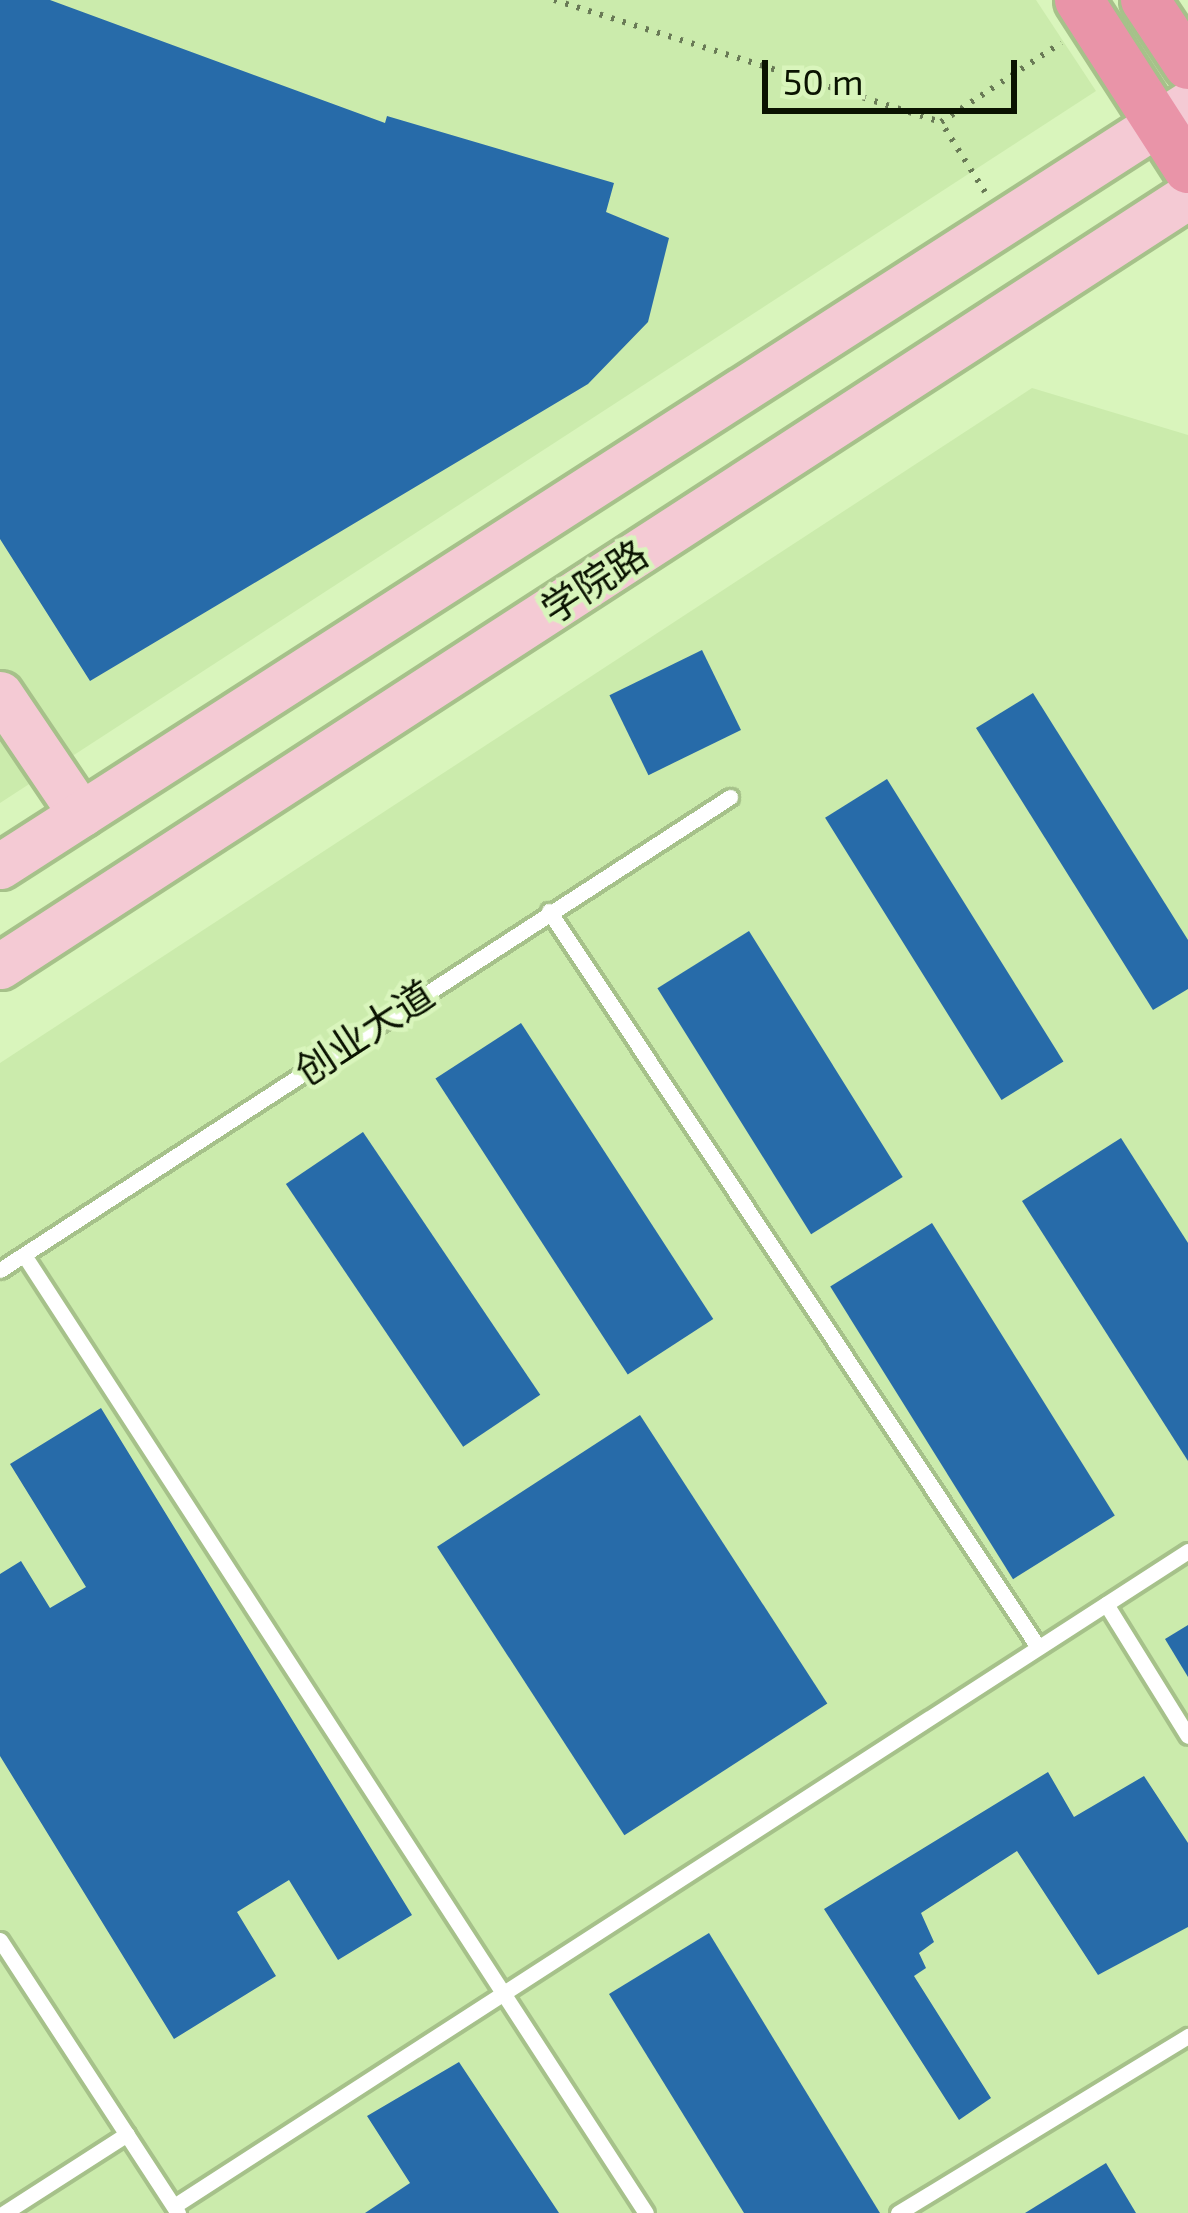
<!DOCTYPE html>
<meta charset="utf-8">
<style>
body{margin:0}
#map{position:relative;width:1188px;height:2213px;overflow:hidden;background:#d9f5bc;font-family:"Exo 2","Noto Sans SC",sans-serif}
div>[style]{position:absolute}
.built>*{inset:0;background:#cbebac}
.building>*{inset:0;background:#276ba9;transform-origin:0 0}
.path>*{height:6px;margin-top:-3px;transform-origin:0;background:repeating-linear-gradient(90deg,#697a56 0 3px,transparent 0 12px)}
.roads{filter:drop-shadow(3px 0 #a6c18a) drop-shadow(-3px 0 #a6c18a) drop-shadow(0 3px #a6c18a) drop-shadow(0 -3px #a6c18a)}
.lane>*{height:15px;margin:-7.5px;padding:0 7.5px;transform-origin:7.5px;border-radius:7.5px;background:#fff}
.secondary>*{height:45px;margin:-22.5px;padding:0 22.5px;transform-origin:22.5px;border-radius:22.5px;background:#f4cad4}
.primary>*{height:48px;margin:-24px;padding:0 24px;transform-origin:24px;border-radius:24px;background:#e994a8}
span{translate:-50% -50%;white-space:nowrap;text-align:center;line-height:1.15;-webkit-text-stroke:9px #d9f5bc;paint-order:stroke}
.street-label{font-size:39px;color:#0a1301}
.scale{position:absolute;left:762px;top:60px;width:255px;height:54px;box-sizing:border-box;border:6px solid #0a1301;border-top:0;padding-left:15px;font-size:36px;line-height:42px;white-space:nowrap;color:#0a1301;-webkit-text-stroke:9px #d9f5bc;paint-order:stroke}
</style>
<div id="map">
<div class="built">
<div style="clip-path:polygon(0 0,1036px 0,1096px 91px,0 803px)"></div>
<div style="clip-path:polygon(1032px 388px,1188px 435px,1188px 2213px,0 2213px,0 1063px)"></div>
</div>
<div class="building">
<div style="clip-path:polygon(0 0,50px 0,385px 123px,387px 116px,614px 183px,606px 212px,669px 238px,648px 322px,588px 384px,90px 681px,0 539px)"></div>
<div style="left:702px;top:650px;width:89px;height:103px;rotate:64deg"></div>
<div style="clip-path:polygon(1033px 693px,1188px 940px,1188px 989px,1153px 1010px,976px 728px)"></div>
<div style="left:887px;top:779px;width:333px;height:73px;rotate:58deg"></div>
<div style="left:749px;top:931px;width:290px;height:108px;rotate:58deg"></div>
<div style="left:521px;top:1023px;width:353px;height:102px;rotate:57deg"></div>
<div style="left:363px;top:1132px;width:317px;height:93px;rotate:56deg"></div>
<div style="clip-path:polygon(1121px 1138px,1188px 1243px,1188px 1461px,1022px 1201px)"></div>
<div style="left:932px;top:1223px;width:345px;height:120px;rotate:58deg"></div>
<div style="clip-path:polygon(101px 1408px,412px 1915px,338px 1960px,289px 1880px,237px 1912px,276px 1976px,174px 2039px,0 1756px,0 1574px,21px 1561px,50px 1608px,86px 1587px,10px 1464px)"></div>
<div style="left:640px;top:1415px;width:344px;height:242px;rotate:57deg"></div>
<div style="clip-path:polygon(1188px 1625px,1188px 1677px,1165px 1639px)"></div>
<div style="clip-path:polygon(1048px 1772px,1074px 1817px,1144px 1776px,1188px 1843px,1188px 1927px,1098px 1975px,1017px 1851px,921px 1913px,934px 1942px,919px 1953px,926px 1968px,914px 1976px,991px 2098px,959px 2120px,824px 1909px)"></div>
<div style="clip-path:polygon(709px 1933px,880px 2213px,744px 2213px,609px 1994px)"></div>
<div style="clip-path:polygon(459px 2062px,559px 2213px,365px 2213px,410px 2183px,367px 2116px)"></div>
<div style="clip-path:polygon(1106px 2163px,1136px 2213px,1025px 2213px)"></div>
</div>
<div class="path">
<div style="left:554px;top:0;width:406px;rotate:17.5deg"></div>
<div style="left:985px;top:192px;width:83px;rotate:-122.2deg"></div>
<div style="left:941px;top:122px;width:144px;rotate:-33.4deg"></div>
</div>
<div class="roads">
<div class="lane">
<div style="left:549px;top:911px;width:884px;rotate:56.4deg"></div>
<div style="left:24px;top:1255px;width:1142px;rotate:57.01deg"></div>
<div style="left:0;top:1270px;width:870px;rotate:-32.94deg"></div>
<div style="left:1106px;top:1604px;width:155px;rotate:58.2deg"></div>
<div style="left:0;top:1940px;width:326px;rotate:56.9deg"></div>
<div style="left:174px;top:2206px;width:1207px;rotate:-32.86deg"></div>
<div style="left:4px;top:2213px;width:146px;rotate:-32.7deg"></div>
<div style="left:898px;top:2213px;width:340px;rotate:-31.4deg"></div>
</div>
<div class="secondary">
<div style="left:0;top:694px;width:145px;rotate:56deg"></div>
<div style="left:0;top:866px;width:1411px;rotate:-32.68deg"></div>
<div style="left:0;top:966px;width:1416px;rotate:-32.95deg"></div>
</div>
<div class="primary">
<div style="left:1079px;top:0;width:201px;rotate:57.2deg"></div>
<div style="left:1145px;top:0;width:78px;rotate:56.5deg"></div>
</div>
</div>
<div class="street-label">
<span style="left:594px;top:581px;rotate:-33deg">学院路</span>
<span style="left:364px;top:1032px;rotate:-33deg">创业大道</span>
</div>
<div class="scale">50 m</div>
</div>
